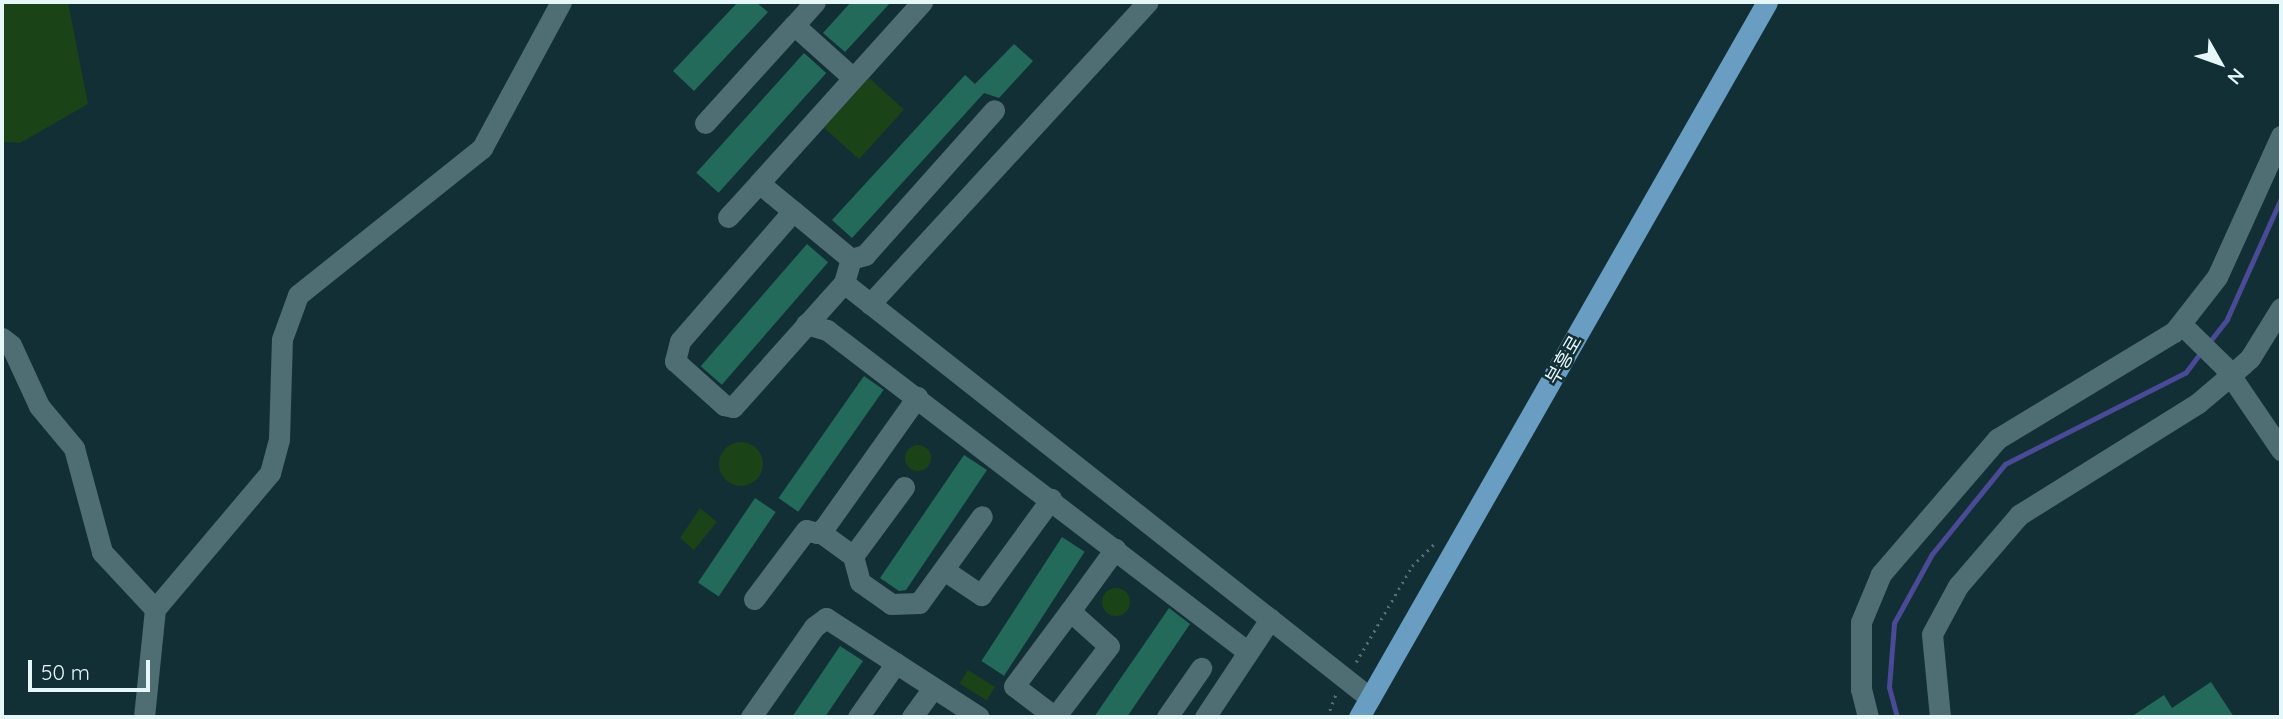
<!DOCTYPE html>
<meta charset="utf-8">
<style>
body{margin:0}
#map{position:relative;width:2283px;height:719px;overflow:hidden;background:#122f35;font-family:Quicksand,"Noto Sans KR",sans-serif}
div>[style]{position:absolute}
.green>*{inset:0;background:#1a4318;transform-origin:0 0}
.round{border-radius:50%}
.stream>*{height:5px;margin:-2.5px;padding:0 2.5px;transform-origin:2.5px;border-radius:2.5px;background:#4a4a97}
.building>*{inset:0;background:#236a5b;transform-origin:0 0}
.path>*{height:2.5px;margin-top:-1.25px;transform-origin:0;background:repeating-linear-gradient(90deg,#566f74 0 2px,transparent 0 7px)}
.minor>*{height:21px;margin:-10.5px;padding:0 10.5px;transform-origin:10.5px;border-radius:10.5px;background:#4f6e74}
.major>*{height:21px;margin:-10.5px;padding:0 10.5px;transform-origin:10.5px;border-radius:10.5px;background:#699dc1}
span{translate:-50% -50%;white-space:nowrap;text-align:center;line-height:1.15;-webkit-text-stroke:5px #122f35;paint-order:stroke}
.street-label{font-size:19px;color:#e6f7fa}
.frame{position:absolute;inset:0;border:4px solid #e6f7fa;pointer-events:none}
.north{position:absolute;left:2185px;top:28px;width:70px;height:70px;-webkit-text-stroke:5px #122f35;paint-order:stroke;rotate:130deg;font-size:19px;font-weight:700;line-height:28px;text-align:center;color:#e6f7fa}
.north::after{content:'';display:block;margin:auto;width:24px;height:32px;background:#e6f7fa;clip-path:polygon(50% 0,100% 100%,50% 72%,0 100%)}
.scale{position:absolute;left:28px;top:660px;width:122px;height:32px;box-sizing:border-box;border:4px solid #e6f7fa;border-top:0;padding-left:9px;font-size:21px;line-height:24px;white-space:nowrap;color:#e6f7fa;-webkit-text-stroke:5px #122f35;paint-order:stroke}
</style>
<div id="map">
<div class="green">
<div style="clip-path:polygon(2px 2px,68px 2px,88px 104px,20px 143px,2px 142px)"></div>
<div style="left:869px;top:78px;width:47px;height:67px;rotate:42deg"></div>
<div class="round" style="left:719px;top:442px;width:44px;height:44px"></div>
<div class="round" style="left:905px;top:445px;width:26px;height:26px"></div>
<div style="clip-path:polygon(700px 508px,717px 522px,694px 550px,680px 538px)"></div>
<div class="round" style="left:1102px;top:588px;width:28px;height:28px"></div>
<div style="left:968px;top:670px;width:32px;height:16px;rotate:32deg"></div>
</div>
<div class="stream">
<div style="left:2207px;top:345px;width:33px;rotate:-52deg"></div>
<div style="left:2227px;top:319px;width:133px;rotate:-65.9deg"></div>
<div style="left:1897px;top:717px;width:31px;rotate:-105deg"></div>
<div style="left:1889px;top:687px;width:64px;rotate:-85.5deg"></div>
<div style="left:1894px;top:623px;width:79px;rotate:-61.2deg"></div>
<div style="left:1932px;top:554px;width:116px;rotate:-51deg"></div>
<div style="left:2005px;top:464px;width:203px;rotate:-26.9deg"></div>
<div style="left:2186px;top:372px;width:25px;rotate:-53deg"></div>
</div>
<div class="building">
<div style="clip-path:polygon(738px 2px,756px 2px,768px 12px,694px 91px,673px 71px)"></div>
<div style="clip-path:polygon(851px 2px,891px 2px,845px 52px,823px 33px)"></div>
<div style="clip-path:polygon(1014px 44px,1033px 61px,999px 98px,984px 93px,852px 238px,832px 220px,965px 75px,975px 84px)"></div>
<div style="left:804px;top:53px;width:30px;height:161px;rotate:42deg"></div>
<div style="left:807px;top:244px;width:28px;height:162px;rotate:41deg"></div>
<div style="left:864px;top:376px;width:24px;height:149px;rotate:35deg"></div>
<div style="clip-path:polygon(964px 455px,987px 470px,906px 590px,899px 591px,880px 578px)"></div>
<div style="left:755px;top:498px;width:25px;height:102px;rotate:34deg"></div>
<div style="left:1062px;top:537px;width:27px;height:148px;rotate:33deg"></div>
<div style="clip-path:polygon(1169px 608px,1190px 624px,1127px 717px,1094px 717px)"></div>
<div style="clip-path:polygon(840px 646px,863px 661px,825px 717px,792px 717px)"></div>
<div style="clip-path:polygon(2211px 682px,2234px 717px,2131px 717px,2164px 695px,2172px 708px)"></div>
</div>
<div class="path">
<div style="left:1356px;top:662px;width:111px;rotate:-59.7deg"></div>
<div style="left:1412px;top:566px;width:33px;rotate:-45deg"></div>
<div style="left:1327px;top:717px;width:25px;rotate:-69deg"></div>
</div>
<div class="minor">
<div style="left:815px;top:2px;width:31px;rotate:132deg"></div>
<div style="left:794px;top:25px;width:79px;rotate:41.9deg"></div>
<div style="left:705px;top:123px;width:132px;rotate:-47.8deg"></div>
<div style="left:759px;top:183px;width:244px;rotate:-48deg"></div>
<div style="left:728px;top:217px;width:46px;rotate:-47.6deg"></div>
<div style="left:759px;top:183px;width:44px;rotate:39.5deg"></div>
<div style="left:851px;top:259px;width:15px;rotate:-16deg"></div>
<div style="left:865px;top:255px;width:194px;rotate:-48.3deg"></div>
<div style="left:844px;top:283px;width:25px;rotate:-74deg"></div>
<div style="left:851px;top:259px;width:75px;rotate:-140.4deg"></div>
<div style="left:793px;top:211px;width:172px;rotate:131deg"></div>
<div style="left:680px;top:341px;width:21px;rotate:104deg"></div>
<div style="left:675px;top:361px;width:66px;rotate:41.9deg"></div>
<div style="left:724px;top:405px;width:9px;rotate:13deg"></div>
<div style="left:733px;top:407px;width:166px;rotate:-48.2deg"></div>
<div style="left:844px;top:283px;width:670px;rotate:38.27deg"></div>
<div style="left:870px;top:304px;width:410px;rotate:-47.4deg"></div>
<div style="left:806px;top:324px;width:22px;rotate:16deg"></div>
<div style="left:827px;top:330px;width:530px;rotate:37.41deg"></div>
<div style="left:2181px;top:324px;width:60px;rotate:44.3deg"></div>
<div style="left:2224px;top:366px;width:102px;rotate:55.8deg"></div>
<div style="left:2px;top:338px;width:11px;rotate:38deg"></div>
<div style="left:11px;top:345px;width:67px;rotate:65.3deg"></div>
<div style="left:39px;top:406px;width:55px;rotate:50.2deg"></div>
<div style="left:74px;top:448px;width:108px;rotate:74.9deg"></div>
<div style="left:102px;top:552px;width:78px;rotate:47.1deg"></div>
<div style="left:904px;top:487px;width:86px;rotate:126.5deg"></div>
<div style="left:853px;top:556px;width:27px;rotate:75deg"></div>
<div style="left:860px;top:582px;width:38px;rotate:35deg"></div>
<div style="left:891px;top:604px;width:28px;rotate:-2deg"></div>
<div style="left:919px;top:603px;width:107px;rotate:-54.1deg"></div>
<div style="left:820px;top:532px;width:41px;rotate:36deg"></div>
<div style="left:944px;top:570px;width:45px;rotate:34deg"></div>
<div style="left:981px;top:595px;width:119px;rotate:-53.9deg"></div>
<div style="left:754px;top:599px;width:86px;rotate:-53deg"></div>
<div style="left:806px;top:530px;width:11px;rotate:15deg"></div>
<div style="left:817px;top:533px;width:9px;rotate:-36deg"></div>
<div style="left:824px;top:528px;width:161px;rotate:-54.6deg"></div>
<div style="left:1070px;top:611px;width:52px;rotate:41.9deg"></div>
<div style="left:1109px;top:646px;width:89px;rotate:127.3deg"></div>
<div style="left:1055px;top:717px;width:51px;rotate:-142.9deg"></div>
<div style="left:1014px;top:686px;width:94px;rotate:-53.3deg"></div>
<div style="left:1070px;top:611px;width:77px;rotate:-54deg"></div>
<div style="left:144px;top:717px;width:109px;rotate:-84.2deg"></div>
<div style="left:155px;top:609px;width:178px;rotate:-49.8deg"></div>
<div style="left:270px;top:473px;width:35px;rotate:-75deg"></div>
<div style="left:279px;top:439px;width:100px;rotate:-88.3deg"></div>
<div style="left:282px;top:339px;width:47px;rotate:-70deg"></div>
<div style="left:298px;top:295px;width:236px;rotate:-38.6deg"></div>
<div style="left:482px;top:148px;width:166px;rotate:-61.6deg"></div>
<div style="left:751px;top:717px;width:110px;rotate:-55deg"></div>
<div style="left:814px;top:627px;width:15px;rotate:-37deg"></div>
<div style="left:826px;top:618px;width:182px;rotate:32.9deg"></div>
<div style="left:858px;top:717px;width:66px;rotate:-54.9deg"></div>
<div style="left:912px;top:717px;width:36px;rotate:-54deg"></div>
<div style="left:1167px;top:717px;width:60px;rotate:-55.2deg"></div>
<div style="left:1205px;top:717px;width:118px;rotate:-56.4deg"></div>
<div style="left:1868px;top:717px;width:29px;rotate:-104deg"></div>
<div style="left:1861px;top:689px;width:67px;rotate:-90deg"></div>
<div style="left:1861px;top:622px;width:52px;rotate:-67.4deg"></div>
<div style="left:1881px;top:574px;width:178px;rotate:-49.3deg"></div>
<div style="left:1997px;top:439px;width:207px;rotate:-31.2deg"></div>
<div style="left:2174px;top:332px;width:70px;rotate:-52deg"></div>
<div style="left:2217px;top:277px;width:155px;rotate:-65.6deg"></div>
<div style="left:1940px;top:717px;width:83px;rotate:-95.5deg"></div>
<div style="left:1932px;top:634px;width:55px;rotate:-61.6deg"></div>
<div style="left:1958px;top:586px;width:94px;rotate:-49.3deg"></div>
<div style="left:2019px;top:515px;width:211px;rotate:-32deg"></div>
<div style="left:2198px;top:403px;width:42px;rotate:-40.2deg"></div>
<div style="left:2230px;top:376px;width:27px;rotate:-42deg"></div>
<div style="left:2250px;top:358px;width:59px;rotate:-58.2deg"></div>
</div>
<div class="major">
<div style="left:1359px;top:717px;width:823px;rotate:-60.29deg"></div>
</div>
<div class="street-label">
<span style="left:1564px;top:360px;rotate:-60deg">부흥로</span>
</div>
<div class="frame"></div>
<div class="north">N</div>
<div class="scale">50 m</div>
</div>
